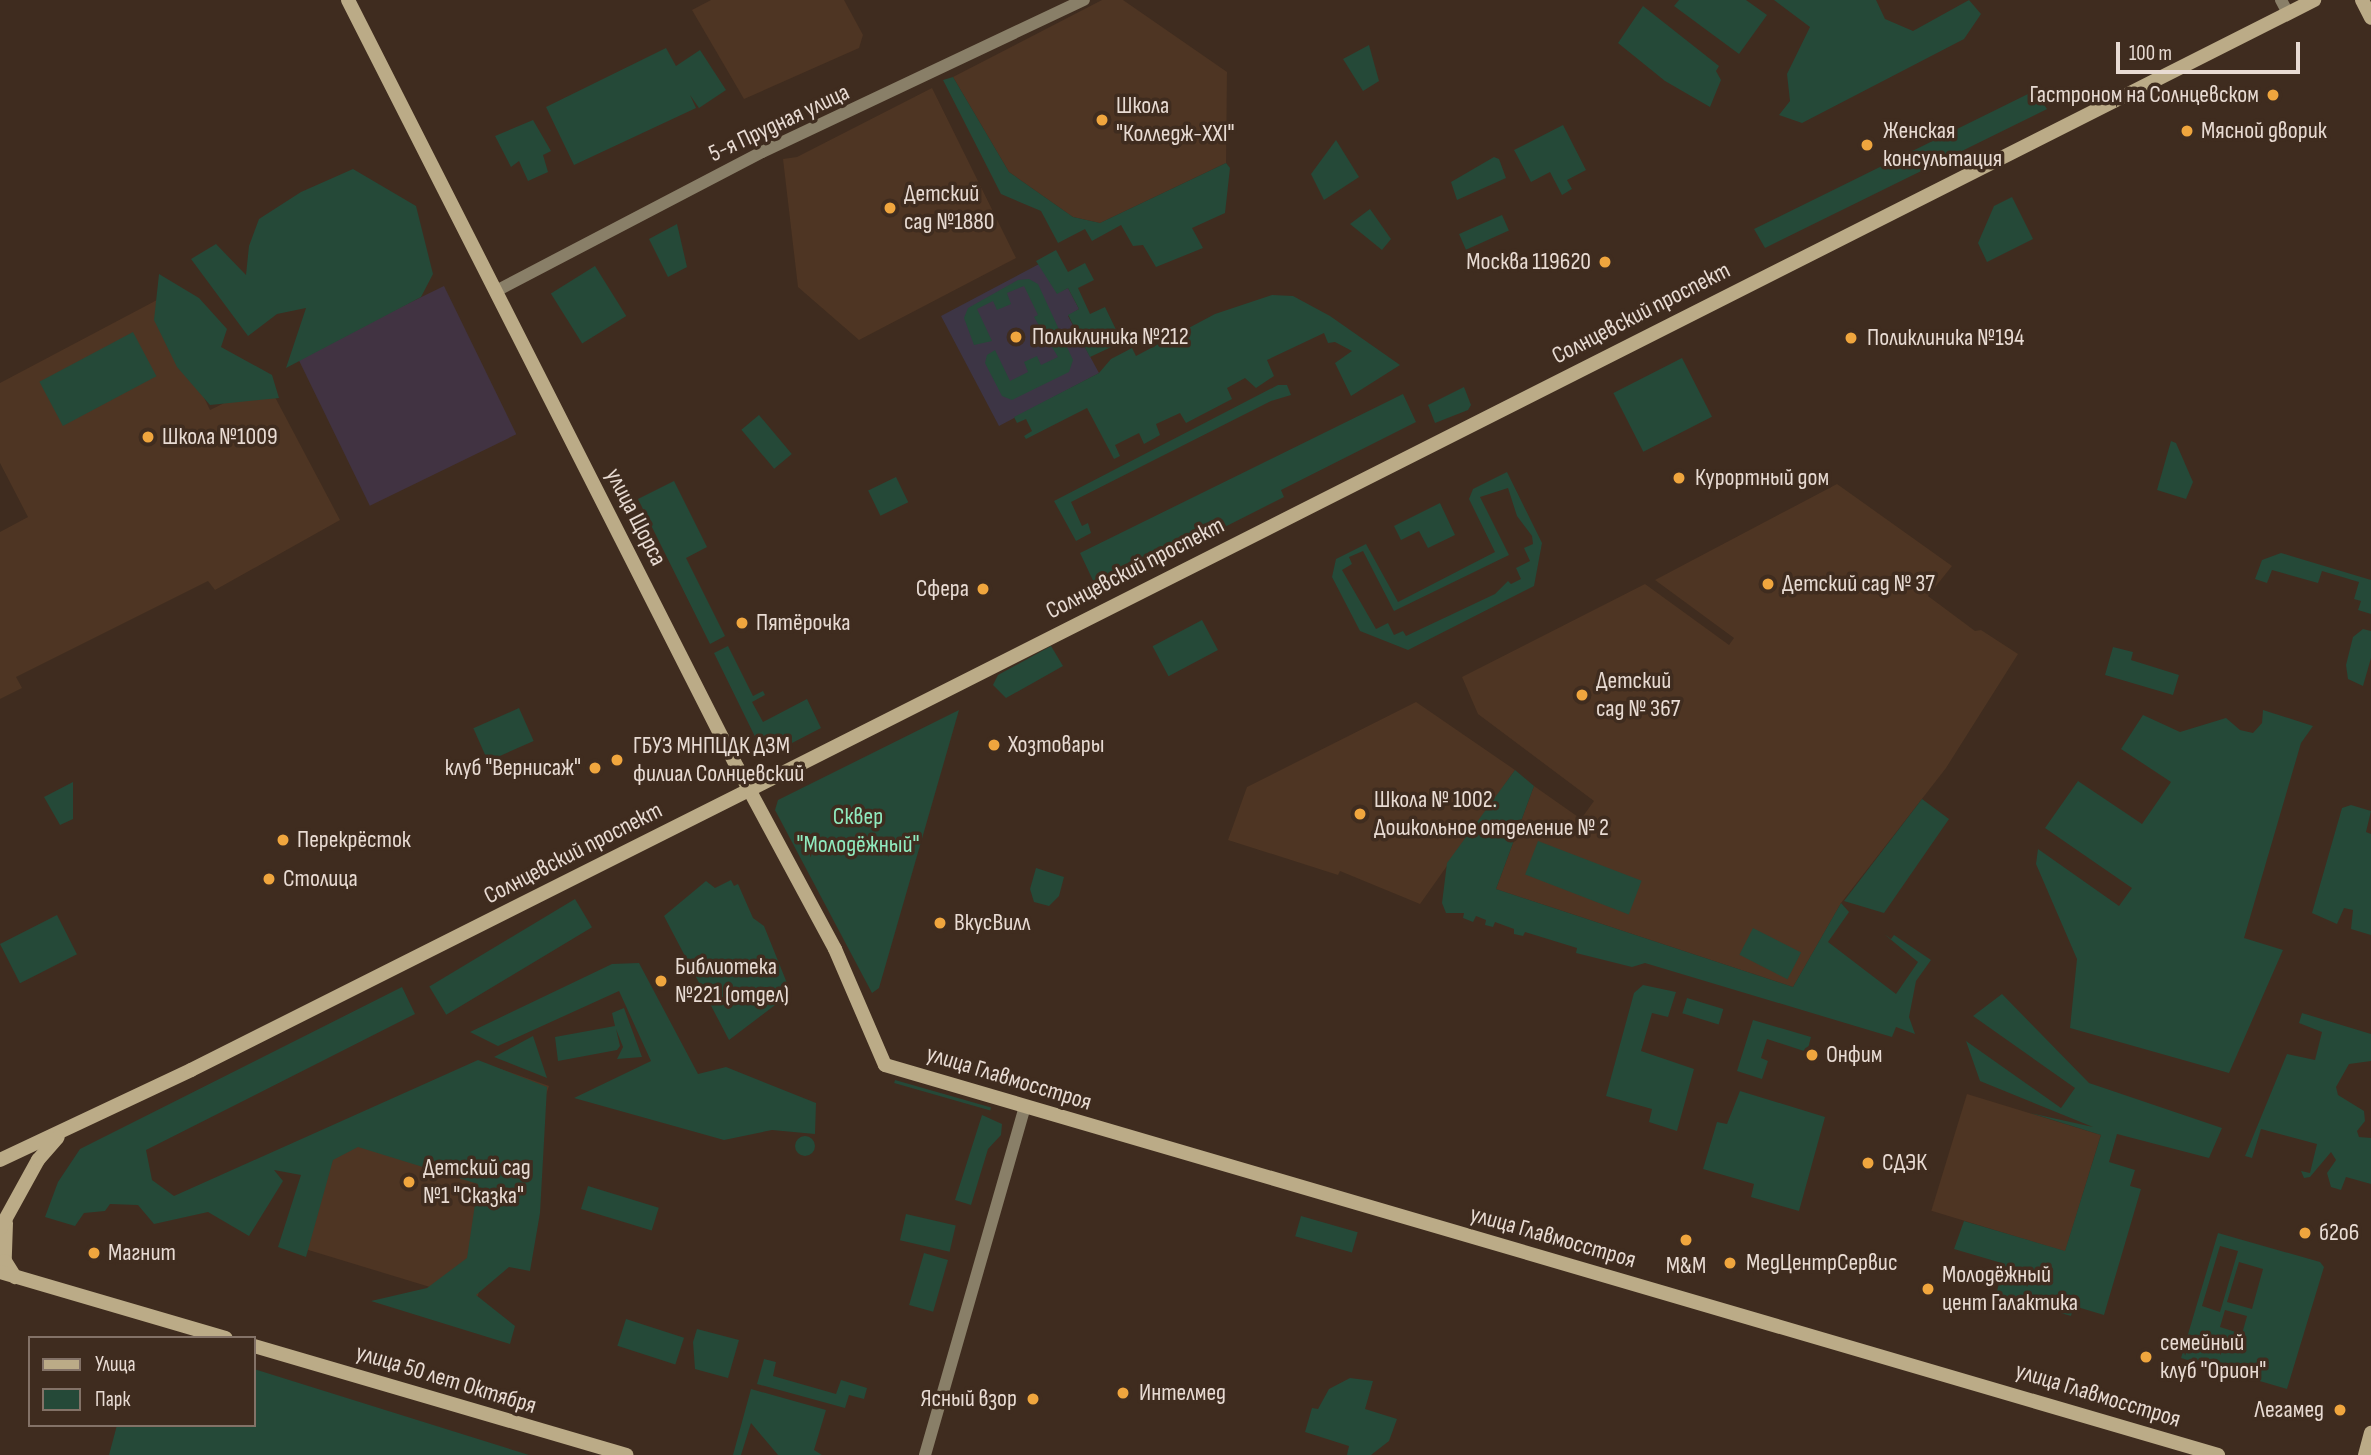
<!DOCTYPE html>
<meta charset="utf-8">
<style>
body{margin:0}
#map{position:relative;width:2371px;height:1455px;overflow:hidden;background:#3f2c1f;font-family:"Sofia Sans Condensed",sans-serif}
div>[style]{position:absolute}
.commercial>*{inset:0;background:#413342;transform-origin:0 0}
.built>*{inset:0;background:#4e3523;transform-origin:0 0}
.medical>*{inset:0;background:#3d3545}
.green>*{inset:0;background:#254938;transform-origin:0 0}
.round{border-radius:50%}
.street>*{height:12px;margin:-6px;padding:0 6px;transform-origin:6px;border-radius:6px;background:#897f68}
.secondary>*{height:14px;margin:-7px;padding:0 7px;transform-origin:7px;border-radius:7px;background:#bbab87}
.dots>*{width:19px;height:19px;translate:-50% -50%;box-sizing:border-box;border:4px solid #3f2c1f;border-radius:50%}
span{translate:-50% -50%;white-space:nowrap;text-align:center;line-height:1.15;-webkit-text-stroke:7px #3f2c1f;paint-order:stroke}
.poi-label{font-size:24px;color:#e8dbd3}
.right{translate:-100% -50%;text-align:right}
.left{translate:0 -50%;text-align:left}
.street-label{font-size:24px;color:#e8dbd3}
.park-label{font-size:24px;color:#90ebbf}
.legend{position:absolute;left:28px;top:1336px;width:228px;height:91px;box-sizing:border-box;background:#3f2c1f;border:2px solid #837267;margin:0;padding:9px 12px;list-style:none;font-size:21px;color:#e8dbd3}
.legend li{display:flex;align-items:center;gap:14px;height:35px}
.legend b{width:35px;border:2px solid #837267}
.scale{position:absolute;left:2116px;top:42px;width:184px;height:32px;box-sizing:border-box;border:4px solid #e8dbd3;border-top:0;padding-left:9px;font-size:21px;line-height:24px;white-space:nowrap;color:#e8dbd3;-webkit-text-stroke:5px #3f2c1f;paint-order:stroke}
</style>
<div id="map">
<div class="commercial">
<div style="left:444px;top:286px;width:165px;height:163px;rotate:64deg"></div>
</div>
<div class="built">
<div style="clip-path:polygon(711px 0,844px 0,863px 35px,859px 48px,744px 99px,692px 10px)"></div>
<div style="clip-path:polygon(1102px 0,1123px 0,1227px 72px,1226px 163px,1100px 223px,1073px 217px,1009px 172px,953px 77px)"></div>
<div style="clip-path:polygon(932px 88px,1016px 258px,859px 340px,798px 287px,783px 159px,797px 157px)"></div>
<div style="clip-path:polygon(157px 300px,210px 410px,267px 382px,340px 520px,215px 590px,208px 581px,16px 677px,22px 688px,0 699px,0 532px,28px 517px,0 463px,0 383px)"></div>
<div style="clip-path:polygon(1837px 484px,1952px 566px,1928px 596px,1975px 631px,1981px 630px,2018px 654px,1946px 768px,1841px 903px,1793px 987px,1496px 889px,1534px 786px,1581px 819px,1594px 801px,1478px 714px,1462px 677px,1645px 584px,1729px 645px,1734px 638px,1655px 580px)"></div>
<div style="clip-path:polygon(1416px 702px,1515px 770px,1420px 904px,1340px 871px,1338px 875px,1228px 840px,1247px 787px)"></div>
<div style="clip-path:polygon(492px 1066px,549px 1086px,476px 1301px,282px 1242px,306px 1161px)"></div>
<div style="left:1967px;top:1094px;width:140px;height:122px;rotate:17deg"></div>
</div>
<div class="medical">
<div style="clip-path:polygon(1041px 263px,1057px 293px,1068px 288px,1079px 309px,1068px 316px,1099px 373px,999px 426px,941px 316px)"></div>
</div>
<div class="green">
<div style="clip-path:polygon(1679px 0,1746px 0,1767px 15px,1739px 54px,1674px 6px)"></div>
<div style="clip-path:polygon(1774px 0,1876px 0,1885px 19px,1913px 31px,1969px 0,1981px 14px,1964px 39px,1802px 123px,1779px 115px,1790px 101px,1787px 74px,1810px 27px)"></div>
<div style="clip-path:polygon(1643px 6px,1719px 66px,1716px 71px,1721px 80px,1710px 107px,1665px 81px,1618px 43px)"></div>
<div style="clip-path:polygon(1369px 45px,1379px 81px,1363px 91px,1343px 59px)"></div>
<div style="clip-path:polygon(666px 48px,676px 66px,700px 50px,726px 90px,699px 108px,690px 95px,696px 108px,574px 165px,546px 107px)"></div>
<div style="clip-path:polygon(953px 77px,1009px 172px,1073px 217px,1100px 223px,1226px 163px,1230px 168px,1225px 213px,1192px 228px,1203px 248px,1156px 267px,1143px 245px,1133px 246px,1121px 225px,1092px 241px,1085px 229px,1058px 243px,1041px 211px,1001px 194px,943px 80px)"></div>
<div style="clip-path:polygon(2030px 93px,2038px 96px,2047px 109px,1765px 248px,1754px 229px)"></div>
<div style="clip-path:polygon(533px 120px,551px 151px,543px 155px,548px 172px,528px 181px,519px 161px,511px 167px,495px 136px)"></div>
<div style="clip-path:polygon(1563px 125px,1586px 170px,1567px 180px,1572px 189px,1562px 195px,1550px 172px,1531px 182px,1514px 150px)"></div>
<div style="clip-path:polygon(1336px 140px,1359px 177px,1324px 200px,1311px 174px)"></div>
<div style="clip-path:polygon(1494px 157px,1499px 159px,1506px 178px,1457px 200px,1451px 182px)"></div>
<div style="clip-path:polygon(353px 169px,416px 206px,433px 274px,421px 297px,286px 368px,306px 308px,277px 314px,248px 336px,191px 259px,216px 244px,246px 275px,249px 246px,259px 219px,301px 192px)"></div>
<div style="clip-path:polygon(2012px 197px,2033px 239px,1987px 262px,1978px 243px,1994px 206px)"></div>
<div style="clip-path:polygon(1370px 209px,1391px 239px,1382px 250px,1350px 224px)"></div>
<div style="left:1502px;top:215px;width:17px;height:47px;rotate:66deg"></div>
<div style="clip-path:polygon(677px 224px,687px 267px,668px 277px,649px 239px)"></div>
<div style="clip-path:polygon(1056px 250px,1068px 272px,1085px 263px,1094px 280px,1078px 288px,1090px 314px,1105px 307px,1122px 342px,1090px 357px,1068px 315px,1079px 309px,1068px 288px,1057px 294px,1036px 261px)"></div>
<div style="left:595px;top:266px;width:59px;height:52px;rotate:58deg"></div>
<div style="clip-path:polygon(159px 274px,199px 298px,227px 329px,221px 347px,272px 375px,279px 398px,210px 405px,177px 367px,154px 320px)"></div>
<div style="clip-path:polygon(1029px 279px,1038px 284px,1073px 360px,1069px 372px,1012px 400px,1002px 396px,985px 363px,987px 355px,995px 350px,1010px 381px,1028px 372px,1024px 362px,1037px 356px,1041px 365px,1058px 357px,1034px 317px,1038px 315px,1024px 286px,1007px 293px,1011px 304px,997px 310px,993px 301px,977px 309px,992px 341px,974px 345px,964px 318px,968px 308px,1018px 280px)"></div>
<div style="clip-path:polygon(1272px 295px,1293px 296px,1330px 316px,1400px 365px,1351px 396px,1335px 363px,1352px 351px,1335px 342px,1328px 343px,1324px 333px,1267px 360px,1274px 376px,1256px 388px,1245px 378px,1227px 388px,1232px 399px,1186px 423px,1180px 413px,1156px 424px,1160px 435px,1144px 444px,1139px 433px,1115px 445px,1120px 456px,1114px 459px,1087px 408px,1026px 439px,1024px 436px,1032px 431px,1026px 419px,1017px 423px,1014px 417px,1099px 373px,1111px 359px,1132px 348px,1136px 356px,1215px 314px)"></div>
<div style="left:133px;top:332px;width:50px;height:106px;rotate:62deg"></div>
<div style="left:1682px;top:358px;width:66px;height:77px;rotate:63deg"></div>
<div style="clip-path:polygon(1278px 385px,1287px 385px,1291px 395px,1271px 401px,1071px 502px,1082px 526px,1088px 523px,1091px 533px,1076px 541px,1054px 501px)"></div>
<div style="clip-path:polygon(1464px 387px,1471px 405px,1468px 410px,1435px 423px,1428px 405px)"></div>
<div style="clip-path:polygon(1403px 394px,1416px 422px,1281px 490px,1284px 497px,1098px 591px,1080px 553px)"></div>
<div style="left:759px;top:415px;width:51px;height:23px;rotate:50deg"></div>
<div style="clip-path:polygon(2171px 441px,2176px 443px,2193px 482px,2186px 499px,2157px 490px)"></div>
<div style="clip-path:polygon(evenodd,1507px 472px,1542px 543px,1534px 586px,1408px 650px,1360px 631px,1332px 577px,1336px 559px,1366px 544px,1398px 602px,1495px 552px,1469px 499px,1473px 489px,1507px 472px,1508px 488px,1517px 516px,1532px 536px,1533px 544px,1524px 548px,1530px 561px,1516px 568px,1521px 579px,1511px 584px,1508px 581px,1495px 594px,1406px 636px,1403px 631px,1394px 635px,1388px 623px,1376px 629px,1342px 570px,1352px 564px,1349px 557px,1363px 551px,1394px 611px,1509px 555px,1480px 497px,1508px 488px)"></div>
<div style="left:896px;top:477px;width:28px;height:31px;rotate:64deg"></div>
<div style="clip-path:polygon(674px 481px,707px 547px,686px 558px,725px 636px,710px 644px,638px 499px)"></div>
<div style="clip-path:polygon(1440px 503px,1455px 535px,1428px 548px,1419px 531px,1401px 540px,1394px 526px)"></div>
<div style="clip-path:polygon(2281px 553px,2371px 580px,2371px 614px,2358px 610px,2361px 601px,2354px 599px,2359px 582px,2322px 571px,2318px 583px,2272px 570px,2267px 583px,2255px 579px,2262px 560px)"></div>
<div style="left:1202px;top:620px;width:34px;height:56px;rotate:62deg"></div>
<div style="clip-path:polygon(2363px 629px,2371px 631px,2371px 658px,2363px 686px,2348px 679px,2346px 665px,2353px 637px)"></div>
<div style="clip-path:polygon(728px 646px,753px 696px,763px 691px,765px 695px,752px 702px,763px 722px,807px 699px,821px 728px,765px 757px,714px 653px)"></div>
<div style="clip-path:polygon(1051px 646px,1063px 666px,1006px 698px,993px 685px,998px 675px)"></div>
<div style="clip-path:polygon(2113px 647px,2133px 652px,2131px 660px,2179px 675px,2173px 695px,2105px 675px)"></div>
<div style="left:519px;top:708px;width:36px;height:50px;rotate:66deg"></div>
<div style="clip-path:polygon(959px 710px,879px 988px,872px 993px,775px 810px,778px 800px)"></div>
<div style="clip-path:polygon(2263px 710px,2313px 726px,2301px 743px,2244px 938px,2283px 950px,2229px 1073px,2070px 1028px,2077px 959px,2036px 864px,2038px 849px,2119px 906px,2132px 888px,2045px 828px,2078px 781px,2142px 824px,2171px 782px,2121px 749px,2143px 715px,2180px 732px,2226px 718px,2240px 730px,2253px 733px,2262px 723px)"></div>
<div style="clip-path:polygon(1515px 770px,1534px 786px,1496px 889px,1793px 987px,1841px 903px,1849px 912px,1828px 942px,1896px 994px,1918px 962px,1884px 934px,1891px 939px,1894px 935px,1931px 960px,1916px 981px,1909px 1017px,1915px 1034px,1896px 1027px,1892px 1037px,1645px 963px,1632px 967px,1576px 953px,1577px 948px,1525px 932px,1523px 936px,1514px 934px,1514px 929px,1495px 922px,1493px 927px,1485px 925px,1486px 920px,1476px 916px,1473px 922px,1463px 918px,1464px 913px,1446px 913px,1442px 903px,1447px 863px)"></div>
<div style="clip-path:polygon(73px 782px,73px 819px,60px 825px,44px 797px)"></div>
<div style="clip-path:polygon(1922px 799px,1949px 819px,1884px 913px,1844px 901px)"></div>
<div style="clip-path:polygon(2351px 805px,2371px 811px,2366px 832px,2371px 834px,2371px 935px,2351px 929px,2353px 910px,2344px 908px,2337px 924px,2312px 913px,2342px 808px)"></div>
<div style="left:1538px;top:841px;width:111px;height:36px;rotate:21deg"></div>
<div style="clip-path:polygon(1036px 868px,1064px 877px,1059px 896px,1049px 906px,1034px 902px,1030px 889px)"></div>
<div style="clip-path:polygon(731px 880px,734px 886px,738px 884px,753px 918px,764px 926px,791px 993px,729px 1040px,664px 916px,706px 881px,715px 888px)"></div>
<div style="left:575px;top:899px;width:33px;height:170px;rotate:59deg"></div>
<div style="left:57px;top:915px;width:44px;height:64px;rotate:63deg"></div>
<div style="left:1753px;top:928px;width:54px;height:30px;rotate:27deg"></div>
<div style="clip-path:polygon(639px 963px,698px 1074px,726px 1067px,816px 1103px,815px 1134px,772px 1130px,724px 1140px,574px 1098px,651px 1061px,619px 991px,498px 1046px,470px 1032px,612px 964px)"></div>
<div style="clip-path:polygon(1643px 985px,1676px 992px,1668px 1017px,1652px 1013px,1641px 1051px,1694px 1069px,1677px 1131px,1649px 1122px,1652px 1109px,1606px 1096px,1634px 993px)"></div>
<div style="clip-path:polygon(402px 987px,415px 1014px,146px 1150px,152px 1180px,174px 1196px,478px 1060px,547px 1087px,540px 1213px,530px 1271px,509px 1267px,476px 1295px,515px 1326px,510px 1344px,371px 1301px,427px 1288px,467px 1258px,478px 1184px,358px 1147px,333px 1160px,306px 1257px,278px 1247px,301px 1175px,274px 1170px,283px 1181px,249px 1236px,208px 1212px,154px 1224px,138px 1205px,110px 1204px,105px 1211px,84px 1213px,75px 1226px,45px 1217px,58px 1182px,80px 1149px)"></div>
<div style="clip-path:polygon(2002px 994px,2089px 1083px,2222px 1128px,2209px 1158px,2117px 1134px,2109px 1162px,2135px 1170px,2130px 1186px,2141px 1189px,2104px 1315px,2074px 1306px,2071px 1316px,1996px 1294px,2005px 1264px,1954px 1249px,1964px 1221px,2065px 1251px,2101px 1135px,2030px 1113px,2093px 1127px,1980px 1081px,1966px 1041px,2061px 1108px,2075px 1088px,1973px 1016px)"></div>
<div style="left:1687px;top:998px;width:38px;height:16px;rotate:17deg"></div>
<div style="clip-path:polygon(624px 1008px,642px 1057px,617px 1059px,623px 1047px,616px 1029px,620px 1046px,617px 1050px,558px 1061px,555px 1037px,615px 1026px,612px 1013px)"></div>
<div style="clip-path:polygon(2302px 1013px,2371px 1034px,2371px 1061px,2349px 1064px,2336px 1087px,2338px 1095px,2364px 1111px,2365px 1121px,2357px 1131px,2359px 1137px,2371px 1138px,2371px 1184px,2346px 1177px,2341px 1190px,2331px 1187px,2327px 1173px,2336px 1160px,2331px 1152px,2310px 1177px,2304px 1178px,2301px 1171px,2310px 1173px,2317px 1144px,2261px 1129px,2252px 1158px,2245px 1156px,2287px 1054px,2315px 1060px,2322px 1032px,2299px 1023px)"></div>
<div style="clip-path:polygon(1753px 1020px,1811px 1037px,1807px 1052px,1767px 1039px,1761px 1058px,1768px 1061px,1762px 1079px,1737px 1071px)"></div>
<div style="clip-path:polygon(533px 1036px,547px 1078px,494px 1057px)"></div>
<div style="left:895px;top:1080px;width:100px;height:3px;rotate:16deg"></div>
<div style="clip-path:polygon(1740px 1091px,1825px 1117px,1799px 1211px,1751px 1197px,1754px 1184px,1703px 1169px,1717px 1122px,1727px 1124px)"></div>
<div style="clip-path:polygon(982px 1115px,1002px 1124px,1001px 1135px,988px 1149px,971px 1205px,955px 1200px)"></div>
<div class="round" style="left:795px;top:1136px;width:20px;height:20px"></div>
<div style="left:588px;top:1186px;width:74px;height:24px;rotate:17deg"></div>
<div style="left:906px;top:1214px;width:51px;height:27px;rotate:13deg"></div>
<div style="left:1301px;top:1216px;width:59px;height:21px;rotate:16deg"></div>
<div style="clip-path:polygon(evenodd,2218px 1233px,2320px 1262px,2324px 1267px,2287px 1389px,2181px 1358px,2218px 1233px,2220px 1246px,2238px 1251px,2220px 1312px,2202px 1306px,2220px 1246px,2218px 1233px,2239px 1262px,2263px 1269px,2252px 1309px,2227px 1302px,2239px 1262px,2218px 1233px,2225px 1310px,2247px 1316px,2242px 1334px,2220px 1327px,2225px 1310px)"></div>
<div style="left:924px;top:1253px;width:25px;height:54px;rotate:16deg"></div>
<div style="left:626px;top:1319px;width:61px;height:28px;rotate:18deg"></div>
<div style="clip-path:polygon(697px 1329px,739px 1340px,728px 1378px,695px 1369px,693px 1342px)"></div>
<div style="clip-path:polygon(764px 1359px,776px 1362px,773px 1376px,836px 1394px,841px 1380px,867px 1388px,864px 1399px,849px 1395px,845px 1408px,757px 1384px)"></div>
<div style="clip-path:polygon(254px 1369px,529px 1455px,109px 1455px,117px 1425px,254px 1425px)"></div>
<div style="clip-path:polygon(1350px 1378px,1373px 1381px,1365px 1409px,1397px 1419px,1389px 1441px,1371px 1455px,1347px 1455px,1349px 1446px,1305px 1432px,1312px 1408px,1318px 1409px,1329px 1389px)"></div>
<div style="clip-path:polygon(751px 1389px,826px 1410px,814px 1450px,822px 1455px,778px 1455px,751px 1423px,741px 1455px,733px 1455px)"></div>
</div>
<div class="street">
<div style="left:2281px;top:0;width:15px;rotate:62deg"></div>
<div style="left:496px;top:291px;width:300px;rotate:-27.6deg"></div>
<div style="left:762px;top:152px;width:356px;rotate:-25.3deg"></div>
<div style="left:925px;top:1455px;width:363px;rotate:-74deg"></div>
</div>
<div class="secondary">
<div style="left:348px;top:0;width:860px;rotate:63.11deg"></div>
<div style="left:737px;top:767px;width:207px;rotate:61.7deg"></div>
<div style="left:835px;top:949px;width:126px;rotate:66.7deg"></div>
<div style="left:885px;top:1065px;width:1389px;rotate:16.31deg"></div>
<div style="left:2362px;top:0;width:20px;rotate:63deg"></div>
<div style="left:0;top:1160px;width:211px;rotate:-25.2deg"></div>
<div style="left:191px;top:1070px;width:627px;rotate:-26.65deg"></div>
<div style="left:751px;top:789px;width:1751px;rotate:-26.78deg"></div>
<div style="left:6px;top:1223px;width:38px;rotate:92deg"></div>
<div style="left:5px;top:1261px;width:19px;rotate:58deg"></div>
<div style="left:0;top:1229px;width:79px;rotate:-61.2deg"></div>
<div style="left:38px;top:1160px;width:30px;rotate:-49deg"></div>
<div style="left:0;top:1272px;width:235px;rotate:16.3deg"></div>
<div style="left:254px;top:1346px;width:388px;rotate:16.3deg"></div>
<div style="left:2365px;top:1455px;width:23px;rotate:-75deg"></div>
</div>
<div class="dots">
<div style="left:2273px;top:95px;background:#f0a63e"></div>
<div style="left:1102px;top:120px;background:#f0a63e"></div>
<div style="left:2187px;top:131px;background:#f0a63e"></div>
<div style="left:1867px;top:145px;background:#f0a63e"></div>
<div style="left:890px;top:208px;background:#f0a63e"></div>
<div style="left:1605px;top:262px;background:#f0a63e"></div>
<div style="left:1016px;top:337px;background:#f0a63e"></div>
<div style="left:1851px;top:338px;background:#f0a63e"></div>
<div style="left:148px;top:437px;background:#f0a63e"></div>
<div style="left:1679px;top:478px;background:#f0a63e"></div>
<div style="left:1768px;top:584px;background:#f0a63e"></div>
<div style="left:983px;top:589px;background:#f0a63e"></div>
<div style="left:742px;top:623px;background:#f0a63e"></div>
<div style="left:1582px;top:695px;background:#f0a63e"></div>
<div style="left:994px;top:745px;background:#f0a63e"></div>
<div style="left:617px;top:760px;background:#f0a63e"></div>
<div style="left:595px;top:768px;background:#f0a63e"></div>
<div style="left:1360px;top:814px;background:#f0a63e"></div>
<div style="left:283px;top:840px;background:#f0a63e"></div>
<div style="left:269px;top:879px;background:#f0a63e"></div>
<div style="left:940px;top:923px;background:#f0a63e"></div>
<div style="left:661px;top:981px;background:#f0a63e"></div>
<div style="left:1812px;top:1055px;background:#f0a63e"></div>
<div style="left:1868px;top:1163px;background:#f0a63e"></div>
<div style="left:409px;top:1182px;background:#f0a63e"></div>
<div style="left:2305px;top:1233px;background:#f0a63e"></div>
<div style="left:1686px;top:1240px;background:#f0a63e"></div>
<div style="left:94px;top:1253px;background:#f0a63e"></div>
<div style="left:1730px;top:1263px;background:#f0a63e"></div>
<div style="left:1928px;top:1289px;background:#f0a63e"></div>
<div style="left:2146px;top:1357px;background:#f0a63e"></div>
<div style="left:1123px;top:1393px;background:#f0a63e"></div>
<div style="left:1033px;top:1399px;background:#f0a63e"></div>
<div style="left:2340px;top:1410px;background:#f0a63e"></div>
</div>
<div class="poi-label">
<span class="right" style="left:2259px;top:95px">Гастроном на Солнцевском</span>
<span class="left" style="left:1116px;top:120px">Школа<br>"Колледж-XXI"</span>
<span class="left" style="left:1883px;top:145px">Женская<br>консультация</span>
<span class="left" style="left:2201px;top:131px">Мясной дворик</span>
<span class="left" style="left:904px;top:208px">Детский<br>сад №1880</span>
<span class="right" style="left:1591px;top:262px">Москва 119620</span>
<span class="left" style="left:1032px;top:337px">Поликлиника №212</span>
<span class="left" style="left:1867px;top:338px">Поликлиника №194</span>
<span class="left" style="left:162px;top:437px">Школа №1009</span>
<span class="left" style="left:1695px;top:478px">Курортный дом</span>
<span class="left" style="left:1782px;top:584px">Детский сад № 37</span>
<span class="right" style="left:969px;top:589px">Сфера</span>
<span class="left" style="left:756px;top:623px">Пятёрочка</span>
<span class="left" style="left:1596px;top:695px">Детский<br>сад № 367</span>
<span class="left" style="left:1008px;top:745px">Хозтовары</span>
<span class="left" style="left:633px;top:760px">ГБУЗ МНПЦДК ДЗМ<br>филиал Солнцевский</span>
<span class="right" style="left:581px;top:768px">клуб "Вернисаж"</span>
<span class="left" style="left:1374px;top:814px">Школа № 1002.<br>Дошкольное отделение № 2</span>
<span class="left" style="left:297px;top:840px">Перекрёсток</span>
<span class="left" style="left:283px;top:879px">Столица</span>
<span class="left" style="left:954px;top:923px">ВкусВилл</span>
<span class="left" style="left:675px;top:981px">Библиотека<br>№221 (отдел)</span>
<span class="left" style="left:1826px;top:1055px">Онфим</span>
<span class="left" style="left:1882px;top:1163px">СДЭК</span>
<span class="left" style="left:423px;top:1182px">Детский сад<br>№1 "Сказка"</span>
<span class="left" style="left:2319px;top:1233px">б2о6</span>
<span class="left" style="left:108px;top:1253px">Магнит</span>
<span class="left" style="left:1746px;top:1263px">МедЦентрСервис</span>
<span style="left:1686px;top:1266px">M&amp;M</span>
<span class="left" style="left:1942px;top:1289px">Молодёжный<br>цент Галактика</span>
<span class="left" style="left:2160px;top:1357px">семейный<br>клуб "Орион"</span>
<span class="left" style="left:1139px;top:1393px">Интелмед</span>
<span class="right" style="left:1017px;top:1399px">Ясный взор</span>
<span class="right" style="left:2324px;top:1410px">Легамед</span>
</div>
<div class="street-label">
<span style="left:779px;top:123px;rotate:-25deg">5-я Прудная улица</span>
<span style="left:1641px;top:313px;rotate:-27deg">Солнцевский проспект</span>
<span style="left:636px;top:517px;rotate:63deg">улица Щорса</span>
<span style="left:1135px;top:568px;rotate:-27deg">Солнцевский проспект</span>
<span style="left:573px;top:853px;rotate:-27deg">Солнцевский проспект</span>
<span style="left:1009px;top:1078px;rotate:17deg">улица Главмосстроя</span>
<span style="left:1553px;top:1237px;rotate:16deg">улица Главмосстроя</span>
<span style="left:446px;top:1379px;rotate:17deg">улица 50 лет Октября</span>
<span style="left:2098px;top:1395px;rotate:17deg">улица Главмосстроя</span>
</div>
<div class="park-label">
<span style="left:858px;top:831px">Сквер<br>"Молодёжный"</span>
</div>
<ul class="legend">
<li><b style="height:9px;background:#bbab87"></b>Улица</li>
<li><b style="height:19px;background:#254938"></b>Парк</li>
</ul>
<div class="scale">100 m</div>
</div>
